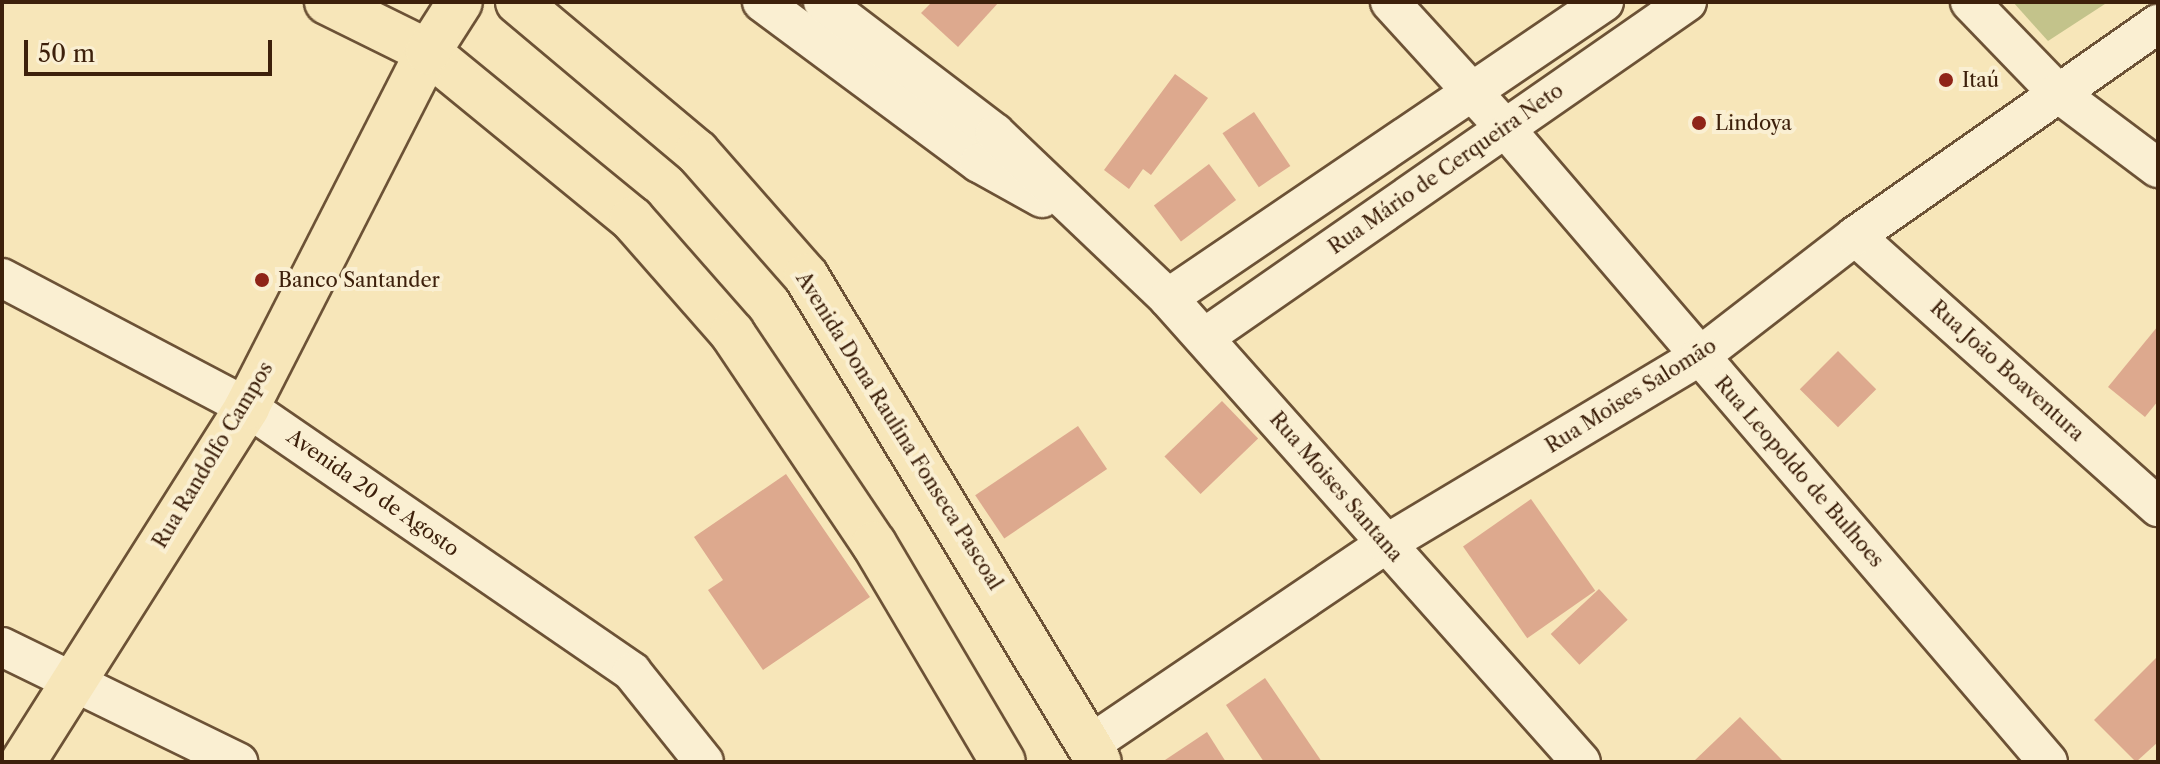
<!DOCTYPE html>
<meta charset="utf-8">
<style>
body{margin:0}
#map{position:relative;width:2160px;height:764px;overflow:hidden;background:#f7e6b9;font-family:"Libre Caslon Text",serif}
div>[style]{position:absolute}
.green>*{inset:0;background:#c3c38b}
.building>*{inset:0;background:#dda98e;transform-origin:0 0}
.roads{filter:drop-shadow(2px 0 #6c5236) drop-shadow(-2px 0 #6c5236) drop-shadow(0 2px #6c5236) drop-shadow(0 -2px #6c5236)}
.minor>*{height:38px;margin:-19px;padding:0 19px;transform-origin:19px;border-radius:19px;background:#faefd2}
.primary>*{height:44px;margin:-22px;padding:0 22px;transform-origin:22px;border-radius:22px;background:#f7e6b9}
.dots>*{width:22px;height:22px;translate:-50% -50%;box-sizing:border-box;border:4px solid #faefd2;border-radius:50%}
span{translate:-50% -50%;white-space:nowrap;text-align:center;line-height:1.15;-webkit-text-stroke:8px #faefd2;paint-order:stroke}
.poi-label{font-size:20px;color:#3d200b}
.left{translate:0 -50%;text-align:left}
.street-label{font-size:20px;color:#3d200b}
.frame{position:absolute;inset:0;border:4px solid #3d200b;pointer-events:none}
.scale{position:absolute;left:24px;top:40px;width:248px;height:36px;box-sizing:border-box;border:4px solid #3d200b;border-top:0;padding-left:10px;font-size:24px;line-height:28px;white-space:nowrap;color:#3d200b;-webkit-text-stroke:6px #faefd2;paint-order:stroke}
</style>
<div id="map">
<div class="green">
<div style="clip-path:polygon(2013px 2px,2108px 2px,2048px 41px)"></div>
</div>
<div class="building">
<div style="clip-path:polygon(932px 2px,999px 2px,958px 47px,921px 13px)"></div>
<div style="clip-path:polygon(1175px 74px,1208px 98px,1151px 175px,1143px 169px,1129px 189px,1104px 170px)"></div>
<div style="left:1254px;top:112px;width:65px;height:38px;rotate:56deg"></div>
<div style="left:1209px;top:164px;width:45px;height:69px;rotate:53deg"></div>
<div style="clip-path:polygon(2158px 326px,2158px 401px,2145px 417px,2108px 387px)"></div>
<div style="left:1838px;top:351px;width:54px;height:54px;rotate:45deg"></div>
<div style="left:1222px;top:401px;width:52px;height:80px;rotate:46deg"></div>
<div style="left:1078px;top:426px;width:52px;height:124px;rotate:56deg"></div>
<div style="clip-path:polygon(786px 474px,870px 597px,763px 670px,708px 590px,723px 580px,694px 537px)"></div>
<div style="left:1531px;top:499px;width:112px;height:83px;rotate:55deg"></div>
<div style="left:1599px;top:589px;width:42px;height:66px;rotate:47deg"></div>
<div style="clip-path:polygon(2158px 656px,2158px 742px,2136px 762px,2094px 720px)"></div>
<div style="clip-path:polygon(1265px 678px,1322px 762px,1264px 762px,1226px 705px)"></div>
<div style="clip-path:polygon(1740px 717px,1782px 760px,1693px 762px)"></div>
<div style="clip-path:polygon(1207px 732px,1226px 762px,1162px 762px)"></div>
</div>
<div class="roads">
<div class="minor">
<div style="left:762px;top:2px;width:270px;rotate:36.6deg"></div>
<div style="left:979px;top:163px;width:72px;rotate:29.1deg"></div>
<div style="left:823px;top:2px;width:216px;rotate:37.3deg"></div>
<div style="left:995px;top:133px;width:239px;rotate:43.6deg"></div>
<div style="left:1168px;top:298px;width:621px;rotate:48.33deg"></div>
<div style="left:1390px;top:2px;width:169px;rotate:47.6deg"></div>
<div style="left:1504px;top:127px;width:836px;rotate:49.41deg"></div>
<div style="left:1970px;top:2px;width:127px;rotate:46deg"></div>
<div style="left:2058px;top:93px;width:125px;rotate:36.9deg"></div>
<div style="left:1855px;top:236px;width:407px;rotate:41.8deg"></div>
<div style="left:2px;top:278px;width:277px;rotate:27.8deg"></div>
<div style="left:247px;top:407px;width:467px;rotate:34.5deg"></div>
<div style="left:632px;top:672px;width:115px;rotate:51.3deg"></div>
<div style="left:1168px;top:298px;width:527px;rotate:-34.17deg"></div>
<div style="left:1205px;top:337px;width:587px;rotate:-34.8deg"></div>
<div style="left:2px;top:647px;width:263px;rotate:26deg"></div>
<div style="left:1089px;top:745px;width:359px;rotate:-34.1deg"></div>
<div style="left:1386px;top:544px;width:366px;rotate:-30.9deg"></div>
<div style="left:1700px;top:356px;width:196px;rotate:-37.7deg"></div>
<div style="left:1855px;top:236px;width:370px;rotate:-35deg"></div>
</div>
<div class="primary">
<div style="left:327px;top:2px;width:113px;rotate:26.3deg"></div>
<div style="left:428px;top:52px;width:264px;rotate:39.3deg"></div>
<div style="left:632px;top:219px;width:152px;rotate:48.7deg"></div>
<div style="left:732px;top:333px;width:254px;rotate:56.1deg"></div>
<div style="left:874px;top:544px;width:253px;rotate:59.4deg"></div>
<div style="left:518px;top:2px;width:234px;rotate:40deg"></div>
<div style="left:697px;top:152px;width:165px;rotate:48.7deg"></div>
<div style="left:806px;top:276px;width:567px;rotate:58.92deg"></div>
<div style="left:23px;top:762px;width:420px;rotate:-57.7deg"></div>
<div style="left:247px;top:407px;width:398px;rotate:-63deg"></div>
<div style="left:428px;top:52px;width:59px;rotate:-57.4deg"></div>
</div>
</div>
<div class="dots">
<div style="left:1946px;top:80px;background:#8f2418"></div>
<div style="left:1699px;top:123px;background:#8f2418"></div>
<div style="left:262px;top:280px;background:#8f2418"></div>
</div>
<div class="poi-label">
<span class="left" style="left:1962px;top:80px">Itaú</span>
<span class="left" style="left:1715px;top:123px">Lindoya</span>
<span class="left" style="left:278px;top:280px">Banco Santander</span>
</div>
<div class="street-label">
<span style="left:1446px;top:169px;rotate:-35deg">Rua Mário de Cerqueira Neto</span>
<span style="left:2007px;top:371px;rotate:42deg">Rua João Boaventura</span>
<span style="left:1631px;top:396px;rotate:-32deg">Rua Moises Salomão</span>
<span style="left:899px;top:431px;rotate:58deg">Avenida Dona Raulina Fonseca Pascoal</span>
<span style="left:213px;top:455px;rotate:-59deg">Rua Randolfo Campos</span>
<span style="left:1799px;top:472px;rotate:49deg">Rua Leopoldo de Bulhoes</span>
<span style="left:1336px;top:487px;rotate:49deg">Rua Moises Santana</span>
<span style="left:373px;top:493px;rotate:35deg">Avenida 20 de Agosto</span>
</div>
<div class="frame"></div>
<div class="scale">50 m</div>
</div>
